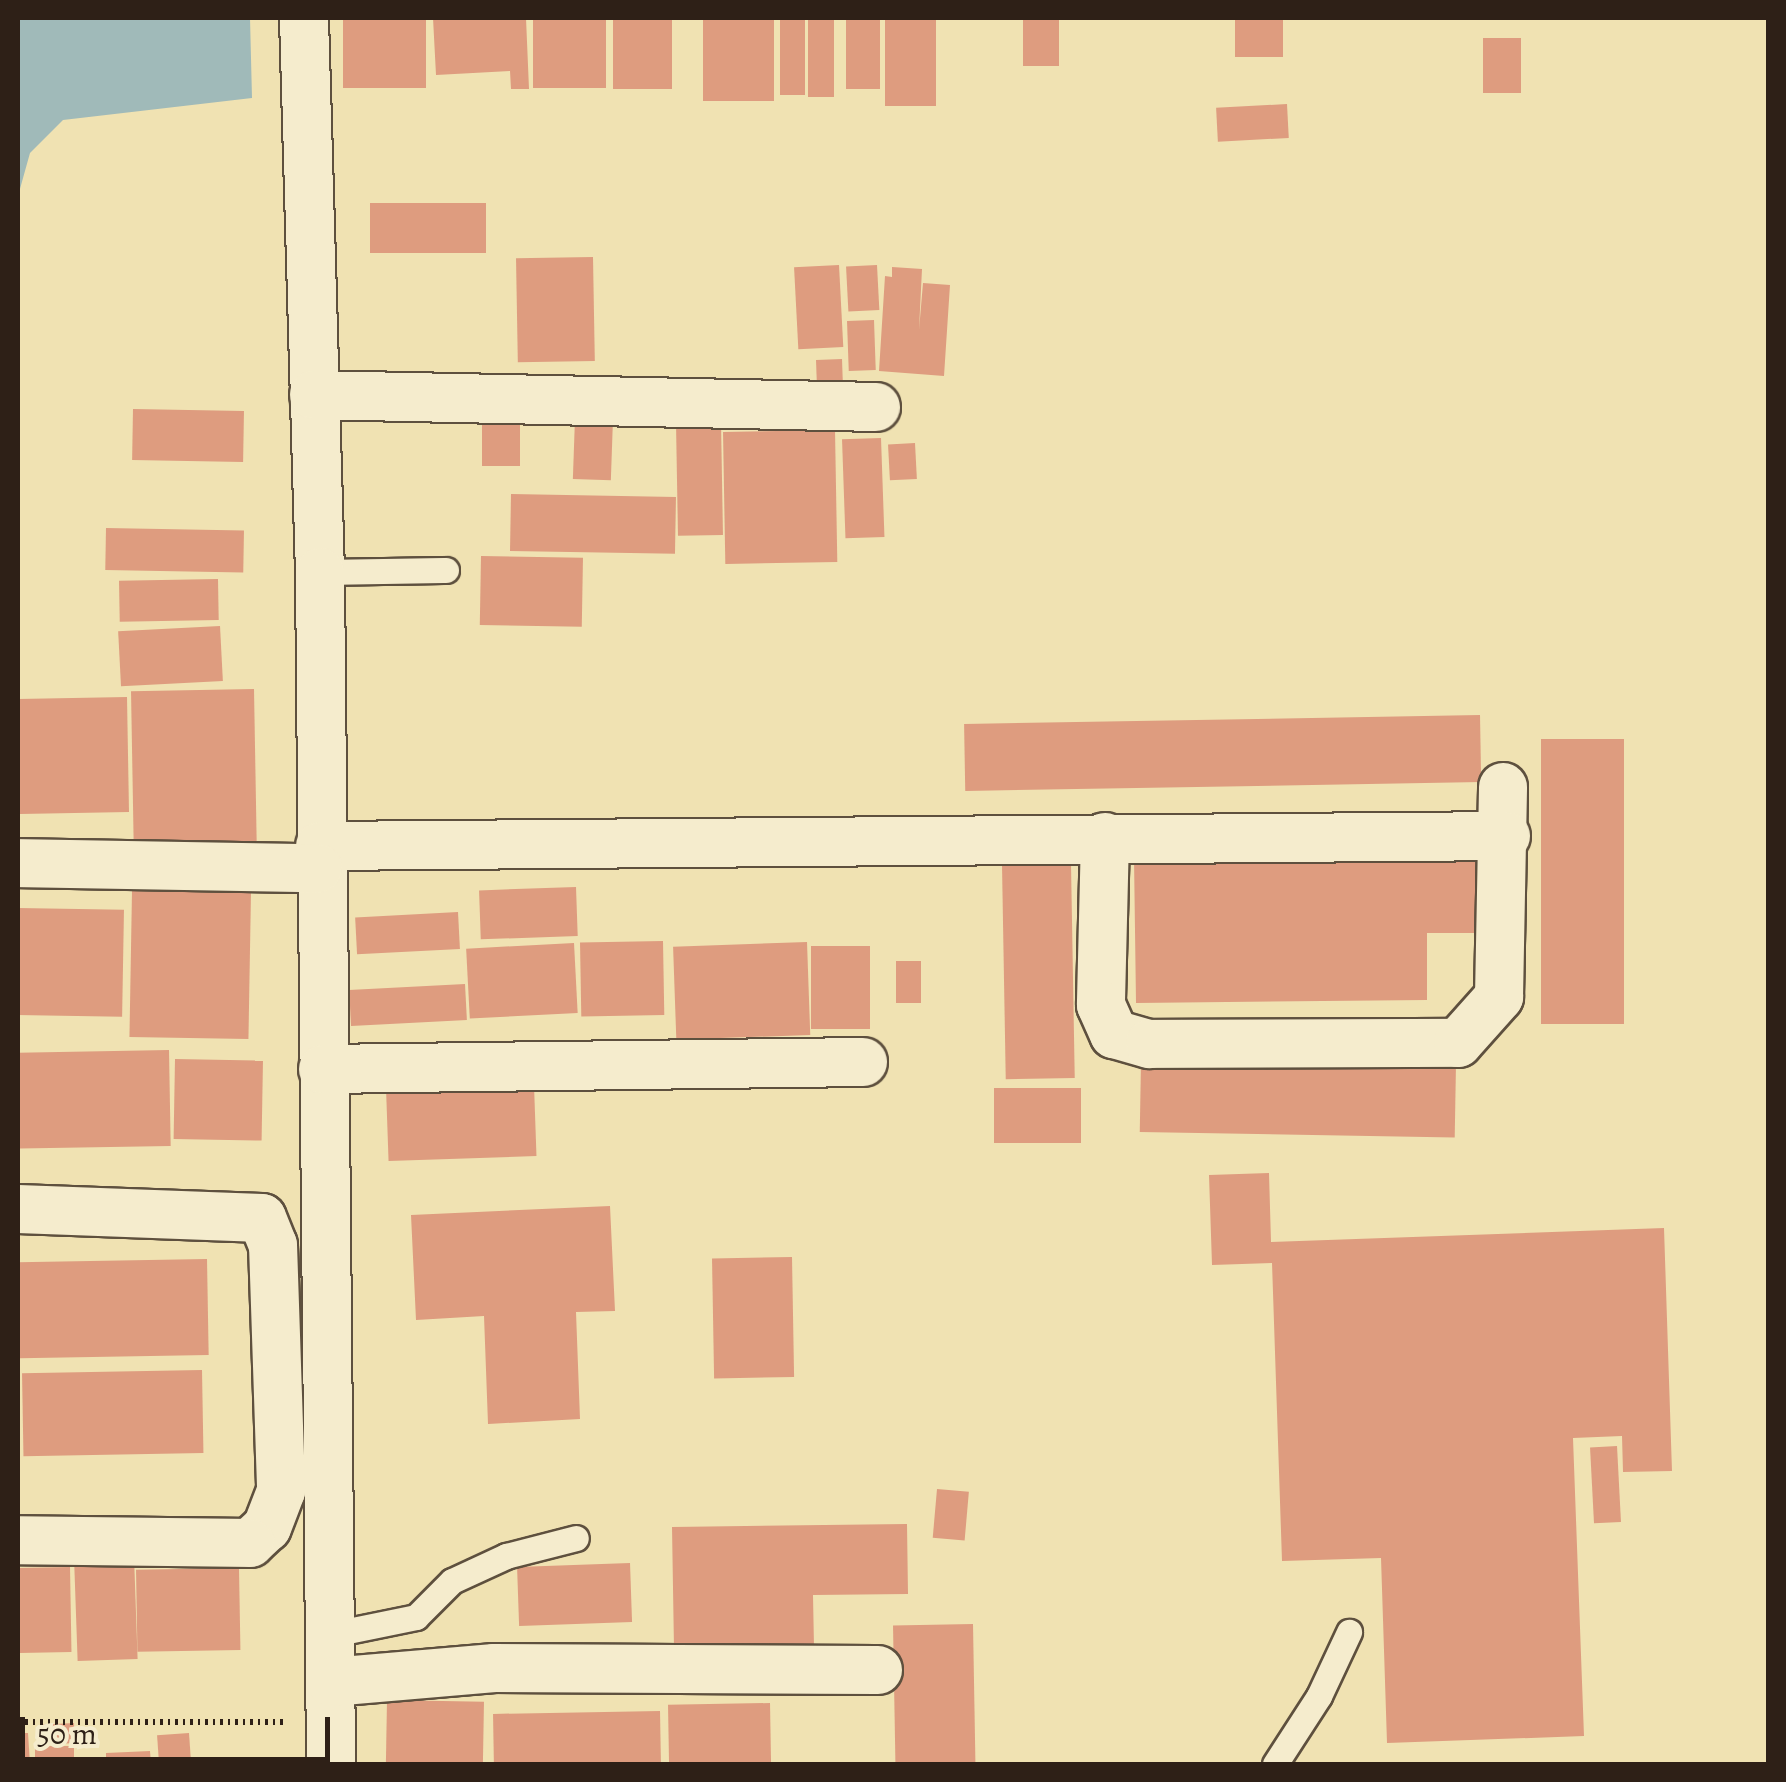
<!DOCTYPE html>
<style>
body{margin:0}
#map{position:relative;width:1786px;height:1782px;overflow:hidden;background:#f0e2b2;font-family:Alegreya,serif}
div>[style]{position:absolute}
.water>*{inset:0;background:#a0bab9}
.building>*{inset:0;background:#de9c7f;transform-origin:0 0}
.path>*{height:6px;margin-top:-3px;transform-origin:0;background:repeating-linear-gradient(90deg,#2e2017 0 2.5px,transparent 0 7.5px)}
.roads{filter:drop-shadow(2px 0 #5e503e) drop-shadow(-2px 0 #5e503e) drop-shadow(0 2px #5e503e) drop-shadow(0 -2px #5e503e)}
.service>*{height:25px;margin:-12.5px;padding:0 12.5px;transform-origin:12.5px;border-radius:12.5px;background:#f5eccd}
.minor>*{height:48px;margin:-24px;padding:0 24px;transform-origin:24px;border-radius:24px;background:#f5eccd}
span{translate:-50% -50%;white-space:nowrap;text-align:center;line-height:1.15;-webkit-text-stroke:10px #f5eccd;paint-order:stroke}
.frame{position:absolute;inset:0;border:20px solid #2e2017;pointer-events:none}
.scale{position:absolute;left:20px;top:1717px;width:310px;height:45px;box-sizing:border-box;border:5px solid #2e2017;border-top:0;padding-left:12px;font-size:30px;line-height:35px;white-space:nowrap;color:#2e2017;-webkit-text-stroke:8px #f5eccd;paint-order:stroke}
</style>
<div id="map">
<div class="water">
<div style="clip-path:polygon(18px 18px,250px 18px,252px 98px,63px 120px,30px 153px,18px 196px)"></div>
</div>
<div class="building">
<div style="left:343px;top:18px;width:83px;height:70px"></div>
<div style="clip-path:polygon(433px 18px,526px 18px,529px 89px,511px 89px,510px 71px,436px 75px)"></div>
<div style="left:533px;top:18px;width:73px;height:70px"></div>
<div style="left:613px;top:18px;width:59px;height:71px"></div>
<div style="left:703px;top:18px;width:71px;height:83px"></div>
<div style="left:780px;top:18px;width:25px;height:77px"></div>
<div style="left:808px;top:18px;width:26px;height:79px"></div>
<div style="left:846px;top:18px;width:34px;height:71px"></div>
<div style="left:885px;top:18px;width:51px;height:88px"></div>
<div style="left:1023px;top:18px;width:36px;height:48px"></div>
<div style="left:1235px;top:18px;width:48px;height:39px"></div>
<div style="left:1483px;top:38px;width:38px;height:55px"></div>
<div style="left:1287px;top:104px;width:34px;height:71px;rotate:87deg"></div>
<div style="left:486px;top:203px;width:50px;height:116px;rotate:90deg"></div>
<div style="left:593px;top:257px;width:104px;height:77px;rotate:89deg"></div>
<div style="left:839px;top:265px;width:82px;height:45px;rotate:87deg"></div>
<div style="left:877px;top:265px;width:45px;height:31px;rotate:87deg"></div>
<div style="clip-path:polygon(892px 267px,922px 269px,919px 330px,923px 283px,950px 285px,944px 376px,879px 371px,885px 276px,892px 277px)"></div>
<div style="left:874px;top:320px;width:50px;height:27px;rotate:88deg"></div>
<div style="left:842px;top:359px;width:23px;height:26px;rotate:88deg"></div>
<div style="left:133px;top:409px;width:111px;height:51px;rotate:1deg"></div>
<div style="left:482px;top:415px;width:38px;height:51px"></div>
<div style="left:575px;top:418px;width:38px;height:61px;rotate:2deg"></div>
<div style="left:721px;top:422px;width:113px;height:45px;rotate:89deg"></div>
<div style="left:835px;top:430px;width:132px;height:112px;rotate:89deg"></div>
<div style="left:881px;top:438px;width:99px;height:39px;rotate:88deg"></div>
<div style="left:915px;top:443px;width:36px;height:27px;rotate:87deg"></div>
<div style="left:511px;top:494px;width:165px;height:57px;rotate:1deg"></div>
<div style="left:106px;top:528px;width:138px;height:42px;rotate:1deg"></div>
<div style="left:481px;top:556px;width:102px;height:69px;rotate:1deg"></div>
<div style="left:218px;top:579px;width:41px;height:99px;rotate:89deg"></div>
<div style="left:220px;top:626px;width:55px;height:102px;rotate:87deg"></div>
<div style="left:254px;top:689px;width:152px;height:123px;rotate:89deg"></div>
<div style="left:127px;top:697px;width:115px;height:109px;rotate:89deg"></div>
<div style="left:1480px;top:715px;width:67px;height:516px;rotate:89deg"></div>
<div style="left:1541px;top:739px;width:83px;height:285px"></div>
<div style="clip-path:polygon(1477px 855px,1478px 933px,1427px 933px,1427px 1000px,1136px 1003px,1134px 858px)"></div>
<div style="left:1071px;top:864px;width:214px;height:69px;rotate:89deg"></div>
<div style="left:576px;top:887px;width:49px;height:97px;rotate:88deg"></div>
<div style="left:132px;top:891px;width:119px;height:146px;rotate:1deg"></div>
<div style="left:18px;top:908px;width:106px;height:107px;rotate:1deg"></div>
<div style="left:458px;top:912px;width:37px;height:103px;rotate:87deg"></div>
<div style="left:663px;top:941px;width:74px;height:83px;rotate:89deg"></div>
<div style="left:807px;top:942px;width:93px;height:134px;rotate:88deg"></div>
<div style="left:574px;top:943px;width:70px;height:108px;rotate:87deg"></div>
<div style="left:811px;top:946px;width:59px;height:83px"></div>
<div style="left:896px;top:961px;width:25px;height:42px"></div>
<div style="left:465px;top:984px;width:36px;height:116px;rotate:87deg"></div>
<div style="left:169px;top:1050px;width:96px;height:151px;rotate:89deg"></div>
<div style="left:175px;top:1059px;width:88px;height:80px;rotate:1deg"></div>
<div style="left:1141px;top:1061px;width:315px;height:71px;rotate:1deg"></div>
<div style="left:534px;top:1085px;width:71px;height:148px;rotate:88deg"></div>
<div style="left:994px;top:1088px;width:87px;height:55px"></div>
<div style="clip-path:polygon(1269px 1173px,1271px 1242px,1664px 1228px,1672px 1471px,1623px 1472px,1622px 1436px,1573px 1438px,1584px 1736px,1387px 1743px,1381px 1558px,1282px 1561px,1272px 1263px,1212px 1265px,1209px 1175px)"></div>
<div style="clip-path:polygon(610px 1206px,615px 1311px,576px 1312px,580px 1419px,488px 1424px,484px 1316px,416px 1320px,411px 1215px)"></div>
<div style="left:792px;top:1257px;width:120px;height:80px;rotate:89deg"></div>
<div style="left:207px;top:1259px;width:96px;height:189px;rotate:89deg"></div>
<div style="left:202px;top:1370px;width:83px;height:180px;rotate:89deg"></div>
<div style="left:1617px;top:1446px;width:76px;height:27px;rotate:87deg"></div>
<div style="left:937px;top:1489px;width:32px;height:49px;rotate:5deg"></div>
<div style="clip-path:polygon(907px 1524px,908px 1594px,813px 1595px,814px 1647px,674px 1649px,672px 1527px)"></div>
<div style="left:134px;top:1556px;width:103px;height:60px;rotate:88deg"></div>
<div style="left:630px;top:1563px;width:59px;height:113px;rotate:88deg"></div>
<div style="left:70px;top:1567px;width:85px;height:52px;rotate:89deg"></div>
<div style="left:239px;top:1568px;width:82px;height:103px;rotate:89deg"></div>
<div style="left:973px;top:1624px;width:140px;height:80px;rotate:89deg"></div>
<div style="left:387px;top:1700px;width:97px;height:64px;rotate:1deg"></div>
<div style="left:770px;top:1703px;width:61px;height:102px;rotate:89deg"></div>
<div style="left:660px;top:1711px;width:53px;height:167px;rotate:89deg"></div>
<div style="left:74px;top:1723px;width:20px;height:33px;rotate:87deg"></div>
<div style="clip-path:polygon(18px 1733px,28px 1733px,30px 1764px,18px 1764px)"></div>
<div style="left:189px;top:1733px;width:31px;height:32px;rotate:86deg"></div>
<div style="left:74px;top:1746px;width:18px;height:39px;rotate:90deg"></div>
<div style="clip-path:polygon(150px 1751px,151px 1764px,106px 1764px,106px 1753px)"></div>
</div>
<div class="path">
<div style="left:18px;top:1722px;width:270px"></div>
</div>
<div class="roads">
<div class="service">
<div style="left:320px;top:572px;width:126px;rotate:-0.9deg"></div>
<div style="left:333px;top:1634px;width:85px;rotate:-11.6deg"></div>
<div style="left:416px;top:1617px;width:51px;rotate:-45deg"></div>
<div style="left:452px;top:1581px;width:60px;rotate:-24.8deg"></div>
<div style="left:506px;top:1556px;width:72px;rotate:-14.4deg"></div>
<div style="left:1275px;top:1764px;width:81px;rotate:-57.1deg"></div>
<div style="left:1319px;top:1696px;width:71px;rotate:-64.9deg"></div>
</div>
<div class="minor">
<div style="left:304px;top:18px;width:554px;rotate:88.35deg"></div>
<div style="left:320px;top:572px;width:1192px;rotate:89.47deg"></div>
<div style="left:314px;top:395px;width:562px;rotate:1.22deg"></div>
<div style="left:1105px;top:837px;width:168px;rotate:91.4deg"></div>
<div style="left:1101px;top:1005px;width:32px;rotate:66deg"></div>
<div style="left:1114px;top:1034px;width:37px;rotate:16deg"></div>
<div style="left:1150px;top:1044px;width:308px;rotate:-0.2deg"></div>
<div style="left:1458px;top:1043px;width:62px;rotate:-48.3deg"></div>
<div style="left:1499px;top:997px;width:210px;rotate:-88.9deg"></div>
<div style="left:320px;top:846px;width:1186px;rotate:-0.48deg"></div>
<div style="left:18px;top:863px;width:300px;rotate:1deg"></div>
<div style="left:323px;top:1069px;width:540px;rotate:-0.74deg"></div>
<div style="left:18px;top:1209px;width:244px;rotate:2.1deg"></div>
<div style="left:262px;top:1218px;width:29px;rotate:68deg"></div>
<div style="left:273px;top:1245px;width:246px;rotate:88.1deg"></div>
<div style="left:281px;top:1491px;width:39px;rotate:111deg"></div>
<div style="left:267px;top:1527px;width:23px;rotate:137deg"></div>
<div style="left:250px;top:1543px;width:232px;rotate:-179.3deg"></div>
<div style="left:331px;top:1682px;width:164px;rotate:-4.9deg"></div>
<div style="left:494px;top:1668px;width:384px;rotate:0.3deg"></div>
</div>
</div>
<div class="frame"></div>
<div class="scale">50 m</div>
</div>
